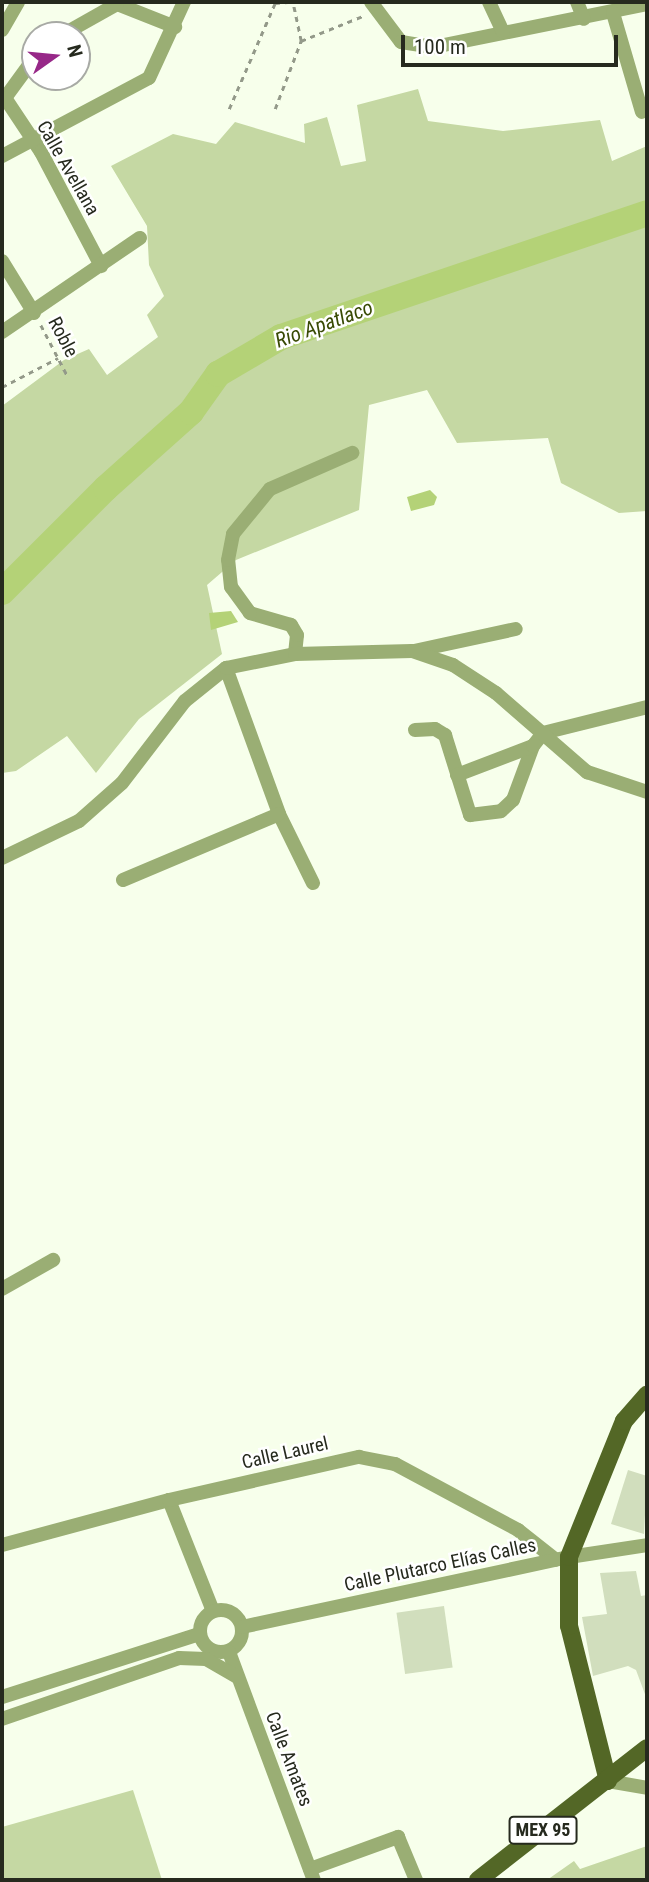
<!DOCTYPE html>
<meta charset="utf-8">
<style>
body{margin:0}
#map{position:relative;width:649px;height:1882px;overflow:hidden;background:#f7ffeb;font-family:"Roboto Condensed",sans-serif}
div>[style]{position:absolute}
.green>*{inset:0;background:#c5d8a3}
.water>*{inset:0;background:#b4d277}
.river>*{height:26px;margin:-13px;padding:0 13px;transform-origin:13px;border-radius:13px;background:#b4d277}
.building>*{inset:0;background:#d1debd;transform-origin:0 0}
.path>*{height:2.5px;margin-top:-1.25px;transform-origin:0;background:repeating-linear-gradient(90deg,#939989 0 5px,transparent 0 10px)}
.street>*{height:14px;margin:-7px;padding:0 7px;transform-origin:7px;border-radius:7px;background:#9aae74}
.street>.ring{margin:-7px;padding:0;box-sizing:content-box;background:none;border:14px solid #9aae74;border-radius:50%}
.primary>*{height:18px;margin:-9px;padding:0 9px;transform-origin:9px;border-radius:9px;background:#536726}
span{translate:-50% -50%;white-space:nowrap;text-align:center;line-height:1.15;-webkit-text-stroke:5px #fff;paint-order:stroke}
.shield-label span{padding:2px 5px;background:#fff;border:2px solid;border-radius:5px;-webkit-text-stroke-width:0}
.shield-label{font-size:18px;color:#262a1e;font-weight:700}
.street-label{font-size:19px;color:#262a1e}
.water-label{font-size:21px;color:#384a04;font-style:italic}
.frame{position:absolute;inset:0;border:4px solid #262a1e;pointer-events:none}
.north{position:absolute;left:21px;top:21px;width:70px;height:70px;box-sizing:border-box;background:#fff;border:2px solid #a8aaa5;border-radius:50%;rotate:75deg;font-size:19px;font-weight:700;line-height:28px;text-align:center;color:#262a1e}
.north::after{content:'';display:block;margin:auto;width:24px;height:32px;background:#972888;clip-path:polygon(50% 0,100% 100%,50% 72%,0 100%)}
.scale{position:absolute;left:401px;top:35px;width:217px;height:32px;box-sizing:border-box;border:4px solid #262a1e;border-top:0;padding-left:9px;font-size:21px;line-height:24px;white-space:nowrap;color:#262a1e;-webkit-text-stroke:5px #fff;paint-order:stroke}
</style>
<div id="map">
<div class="green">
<div style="clip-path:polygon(418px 89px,428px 121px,503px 131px,600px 120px,612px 161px,647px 146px,647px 511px,619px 513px,561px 483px,548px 438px,457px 443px,427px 390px,369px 405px,359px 510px,236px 560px,207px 585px,222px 654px,139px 719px,96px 773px,67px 736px,16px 771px,2px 773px,2px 406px,64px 360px,89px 349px,107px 375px,158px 337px,147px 315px,164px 296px,149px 265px,147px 226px,111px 166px,173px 134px,216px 144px,235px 122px,305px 143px,304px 124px,327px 117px,341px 166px,366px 161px,357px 105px)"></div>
<div style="clip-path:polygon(133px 1790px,162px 1880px,2px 1880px,2px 1827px)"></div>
<div style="clip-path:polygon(647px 1846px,647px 1880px,547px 1880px,574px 1861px,580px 1869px)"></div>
</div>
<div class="water">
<div style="clip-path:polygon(430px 490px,437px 497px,434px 505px,411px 511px,407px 497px)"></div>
<div style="clip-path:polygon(231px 611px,238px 622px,211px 630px,209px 613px)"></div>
</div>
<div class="river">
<div style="left:2px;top:592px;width:147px;rotate:-45deg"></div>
<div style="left:106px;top:488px;width:114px;rotate:-41.8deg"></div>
<div style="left:191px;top:412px;width:47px;rotate:-54.6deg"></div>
<div style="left:218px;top:374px;width:73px;rotate:-30.4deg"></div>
<div style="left:281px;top:337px;width:386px;rotate:-18.7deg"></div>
</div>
<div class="building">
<div style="clip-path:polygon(628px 1470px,647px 1476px,644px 1534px,611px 1524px)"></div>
<div style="clip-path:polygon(636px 1571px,641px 1596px,647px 1595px,646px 1697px,636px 1670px,628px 1666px,593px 1676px,582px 1617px,607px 1614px,600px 1573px)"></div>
<div style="left:444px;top:1606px;width:62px;height:48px;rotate:82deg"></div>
</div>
<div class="path">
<div style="left:301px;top:41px;width:67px;rotate:-22deg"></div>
<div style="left:229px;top:109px;width:116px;rotate:-66.5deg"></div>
<div style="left:275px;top:3px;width:13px;rotate:-4deg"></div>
<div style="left:275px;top:109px;width:73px;rotate:-69.1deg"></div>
<div style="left:301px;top:41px;width:40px;rotate:-102deg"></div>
<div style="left:41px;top:325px;width:56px;rotate:62.5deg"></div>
<div style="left:2px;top:387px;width:63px;rotate:-27.4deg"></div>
</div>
<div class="street">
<div style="left:112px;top:2px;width:68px;rotate:21.6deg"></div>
<div style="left:371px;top:2px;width:50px;rotate:53.1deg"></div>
<div style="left:401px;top:42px;width:33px;rotate:9deg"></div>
<div style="left:434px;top:47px;width:217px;rotate:-11.4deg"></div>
<div style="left:489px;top:2px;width:33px;rotate:65deg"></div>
<div style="left:577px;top:2px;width:18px;rotate:68deg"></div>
<div style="left:613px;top:13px;width:103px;rotate:73.7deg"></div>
<div style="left:2px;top:30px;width:32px;rotate:-60deg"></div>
<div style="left:62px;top:35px;width:63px;rotate:-29.4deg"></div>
<div style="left:35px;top:57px;width:51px;rotate:126.2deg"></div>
<div style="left:5px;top:98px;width:65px;rotate:56.3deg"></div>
<div style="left:41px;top:152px;width:129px;rotate:62.2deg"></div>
<div style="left:2px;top:156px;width:166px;rotate:-28deg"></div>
<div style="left:149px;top:78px;width:84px;rotate:-65.3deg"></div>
<div style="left:2px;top:261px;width:61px;rotate:58.4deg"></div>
<div style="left:2px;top:332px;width:167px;rotate:-34.3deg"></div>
<div style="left:414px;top:651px;width:104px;rotate:-12.2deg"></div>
<div style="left:295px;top:654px;width:19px;rotate:-84deg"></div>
<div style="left:297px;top:635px;width:12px;rotate:-121deg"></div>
<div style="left:291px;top:625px;width:43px;rotate:-163.7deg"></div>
<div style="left:250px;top:613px;width:32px;rotate:-126deg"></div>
<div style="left:231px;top:587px;width:27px;rotate:-96deg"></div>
<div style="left:228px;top:560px;width:26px;rotate:-79deg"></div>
<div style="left:233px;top:534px;width:58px;rotate:-50.6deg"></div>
<div style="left:270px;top:489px;width:90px;rotate:-23.7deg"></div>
<div style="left:226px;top:668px;width:155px;rotate:70deg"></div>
<div style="left:279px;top:814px;width:77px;rotate:63.8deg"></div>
<div style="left:415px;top:730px;width:20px;rotate:-3deg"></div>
<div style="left:435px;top:729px;width:12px;rotate:31deg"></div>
<div style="left:445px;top:735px;width:84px;rotate:72.6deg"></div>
<div style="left:470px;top:815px;width:31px;rotate:-7deg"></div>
<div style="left:501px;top:811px;width:16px;rotate:-43deg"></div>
<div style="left:513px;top:800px;width:58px;rotate:-69.7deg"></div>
<div style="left:457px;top:775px;width:81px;rotate:-20.9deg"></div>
<div style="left:533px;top:746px;width:16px;rotate:-52deg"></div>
<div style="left:543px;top:733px;width:107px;rotate:-14deg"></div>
<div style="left:2px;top:858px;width:85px;rotate:-25.7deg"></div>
<div style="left:79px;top:821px;width:57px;rotate:-41.5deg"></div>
<div style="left:122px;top:783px;width:103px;rotate:-52.5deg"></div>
<div style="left:185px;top:701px;width:53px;rotate:-38.8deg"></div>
<div style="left:226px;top:668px;width:70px;rotate:-11.5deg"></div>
<div style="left:295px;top:654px;width:117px;rotate:-1.5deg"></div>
<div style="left:412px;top:651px;width:43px;rotate:18.9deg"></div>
<div style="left:453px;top:665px;width:51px;rotate:33.1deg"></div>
<div style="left:496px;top:693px;width:121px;rotate:41deg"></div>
<div style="left:587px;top:772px;width:63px;rotate:18.4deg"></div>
<div style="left:123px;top:880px;width:169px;rotate:-22.9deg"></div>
<div style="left:2px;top:1289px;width:59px;rotate:-29.6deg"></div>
<div style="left:169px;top:1500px;width:119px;rotate:68.4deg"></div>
<div style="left:2px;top:1545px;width:173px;rotate:-15.1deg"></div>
<div style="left:169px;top:1500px;width:195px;rotate:-12.8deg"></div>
<div style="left:359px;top:1457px;width:37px;rotate:11deg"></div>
<div style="left:395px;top:1464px;width:140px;rotate:28.2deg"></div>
<div style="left:518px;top:1530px;width:48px;rotate:38.3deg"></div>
<div class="ring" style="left:200px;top:1610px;width:28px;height:28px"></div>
<div style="left:242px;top:1627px;width:334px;rotate:-12.1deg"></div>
<div style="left:569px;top:1557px;width:79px;rotate:-8.7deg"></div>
<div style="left:229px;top:1652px;width:243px;rotate:69.6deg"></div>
<div style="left:2px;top:1697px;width:208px;rotate:-17.7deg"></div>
<div style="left:2px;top:1719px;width:187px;rotate:-19deg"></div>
<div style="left:179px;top:1658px;width:27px;rotate:2deg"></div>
<div style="left:206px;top:1659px;width:36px;rotate:30deg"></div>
<div style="left:608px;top:1781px;width:40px;rotate:10deg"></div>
<div style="left:310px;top:1869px;width:94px;rotate:-20deg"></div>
<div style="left:398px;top:1837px;width:47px;rotate:67.3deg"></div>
</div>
<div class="primary">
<div style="left:608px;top:1781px;width:160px;rotate:-104.1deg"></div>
<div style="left:569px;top:1626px;width:69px;rotate:-90deg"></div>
<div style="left:569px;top:1557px;width:147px;rotate:-68deg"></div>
<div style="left:624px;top:1421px;width:35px;rotate:-49deg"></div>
<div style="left:478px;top:1880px;width:214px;rotate:-38deg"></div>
</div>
<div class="shield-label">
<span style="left:543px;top:1830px">MEX 95</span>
</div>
<div class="street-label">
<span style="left:68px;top:168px;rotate:60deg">Calle Avellana</span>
<span style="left:63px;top:337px;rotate:62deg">Roble</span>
<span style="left:285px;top:1453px;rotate:-13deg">Calle Laurel</span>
<span style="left:440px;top:1565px;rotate:-12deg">Calle Plutarco Elías Calles</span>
<span style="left:289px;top:1759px;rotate:69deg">Calle Amates</span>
</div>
<div class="water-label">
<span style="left:324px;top:324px;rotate:-20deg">Rio Apatlaco</span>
</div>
<div class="frame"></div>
<div class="north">N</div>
<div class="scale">100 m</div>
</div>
